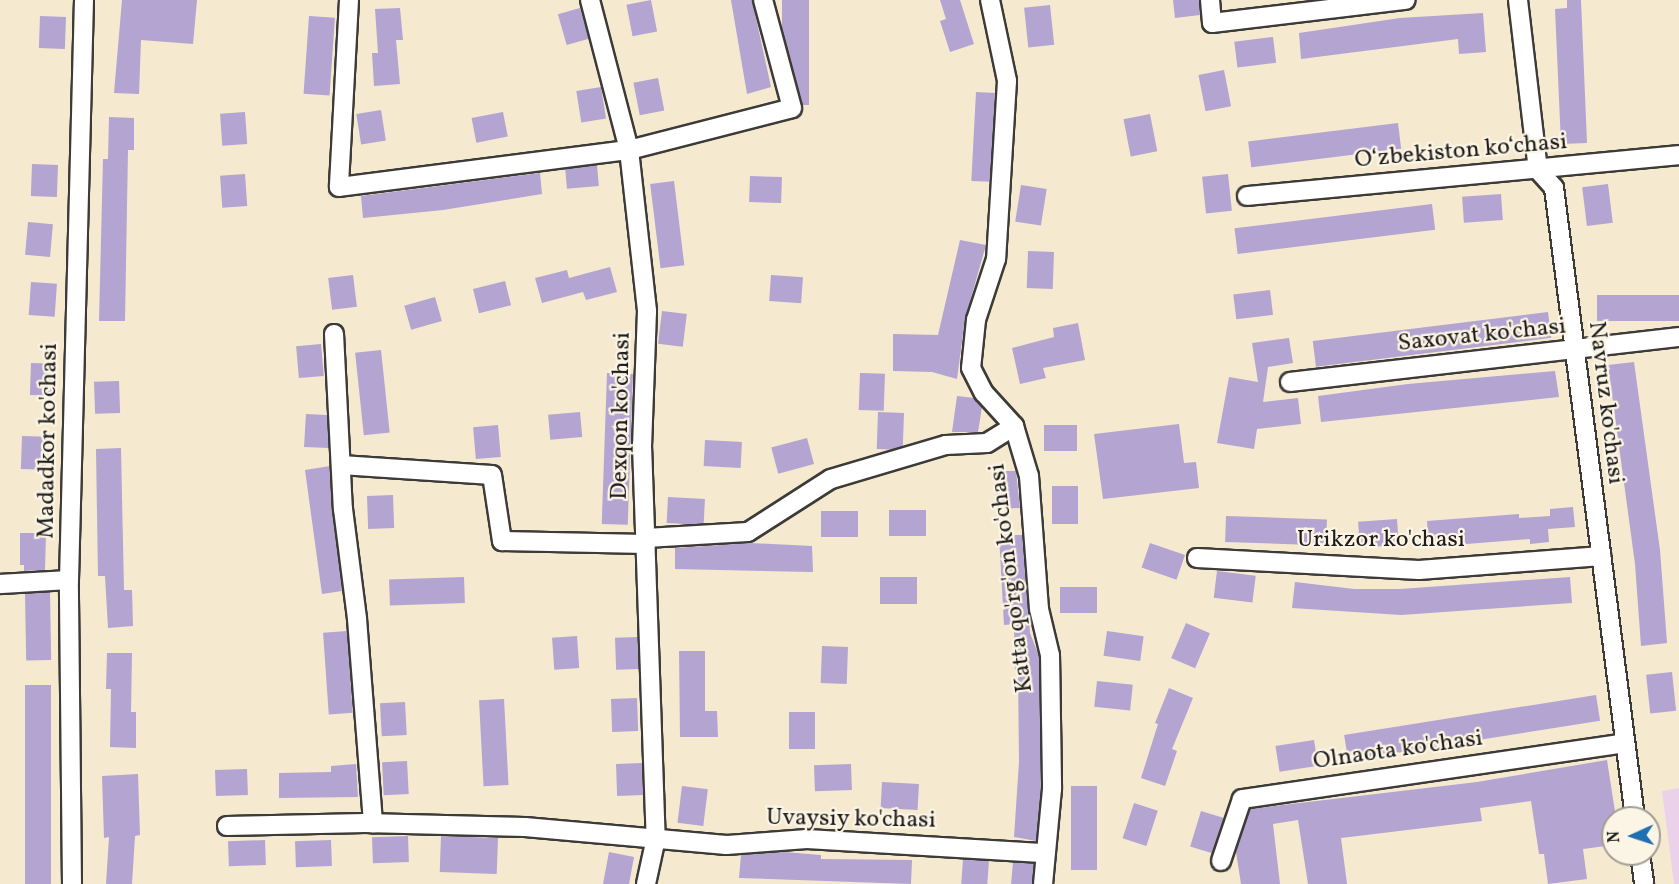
<!DOCTYPE html>
<meta charset="utf-8">
<style>
body{margin:0}
#map{position:relative;width:1679px;height:884px;overflow:hidden;background:#f5e9d0;font-family:Vollkorn,serif}
div>[style]{position:absolute}
.built>*{inset:0;background:#ecd1ea}
.building>*{inset:0;background:#b3a4d1;transform-origin:0 0}
.roads{filter:drop-shadow(2px 0 #3d3b37) drop-shadow(-2px 0 #3d3b37) drop-shadow(0 2px #3d3b37) drop-shadow(0 -2px #3d3b37)}
.minor>*{height:18px;margin:-9px;padding:0 9px;transform-origin:9px;border-radius:9px;background:#fff}
span{translate:-50% -50%;white-space:nowrap;text-align:center;line-height:1.15;-webkit-text-stroke:4.5px #fcf5e5;paint-order:stroke}
.street-label{font-size:24px;color:#1c1c1c}
.north{position:absolute;left:1601px;top:806px;width:60px;height:60px;box-sizing:border-box;background:#fcf5e5;border:2px solid #a29e95;border-radius:50%;rotate:267deg;font-size:16px;font-weight:700;line-height:24px;text-align:center;color:#1c1c1c}
.north::after{content:'';display:block;margin:auto;width:21px;height:27px;background:#1f6fb2;clip-path:polygon(50% 0,100% 100%,50% 72%,0 100%)}
</style>
<div id="map">
<div class="built">
<div style="clip-path:polygon(1679px 788px,1679px 884px,1674px 884px,1662px 791px)"></div>
</div>
<div class="building">
<div style="clip-path:polygon(122px 0,197px 0,193px 44px,141px 40px,139px 94px,114px 93px)"></div>
<div style="left:651px;top:0;width:32px;height:25px;rotate:79deg"></div>
<div style="clip-path:polygon(731px 0,752px 0,771px 87px,747px 94px)"></div>
<div style="left:782px;top:0;width:27px;height:105px"></div>
<div style="clip-path:polygon(940px 0,960px 0,974px 44px,950px 52px,940px 21px,946px 19px)"></div>
<div style="clip-path:polygon(1173px 0,1199px 0,1200px 15px,1175px 18px)"></div>
<div style="clip-path:polygon(1567px 0,1581px 0,1587px 143px,1561px 144px,1555px 9px,1567px 8px)"></div>
<div style="left:1050px;top:5px;width:40px;height:26px;rotate:84deg"></div>
<div style="clip-path:polygon(400px 8px,403px 40px,396px 40px,400px 84px,374px 86px,372px 53px,378px 53px,375px 9px)"></div>
<div style="left:580px;top:8px;width:32px;height:23px;rotate:74deg"></div>
<div style="clip-path:polygon(1483px 13px,1486px 52px,1459px 54px,1458px 39px,1301px 59px,1299px 33px,1400px 18px)"></div>
<div style="left:40px;top:16px;width:26px;height:32px;rotate:2deg"></div>
<div style="left:309px;top:16px;width:26px;height:78px;rotate:4deg"></div>
<div style="left:1273px;top:37px;width:26px;height:39px;rotate:83deg"></div>
<div style="left:1224px;top:70px;width:37px;height:26px;rotate:79deg"></div>
<div style="left:658px;top:78px;width:33px;height:25px;rotate:79deg"></div>
<div style="left:601px;top:87px;width:32px;height:25px;rotate:81deg"></div>
<div style="left:976px;top:92px;width:19px;height:89px;rotate:3deg"></div>
<div style="left:381px;top:110px;width:31px;height:25px;rotate:81deg"></div>
<div style="left:245px;top:112px;width:32px;height:25px;rotate:86deg"></div>
<div style="left:503px;top:112px;width:25px;height:32px;rotate:79deg"></div>
<div style="left:1150px;top:114px;width:38px;height:27px;rotate:79deg"></div>
<div style="clip-path:polygon(109px 117px,134px 118px,134px 150px,128px 150px,125px 321px,99px 321px,103px 159px,108px 159px)"></div>
<div style="left:1398px;top:123px;width:26px;height:151px;rotate:83deg"></div>
<div style="left:32px;top:164px;width:26px;height:32px;rotate:2deg"></div>
<div style="left:597px;top:165px;width:21px;height:32px;rotate:85deg"></div>
<div style="clip-path:polygon(540px 173px,542px 194px,443px 210px,363px 218px,361px 196px)"></div>
<div style="left:245px;top:174px;width:32px;height:25px;rotate:86deg"></div>
<div style="left:1228px;top:174px;width:37px;height:26px;rotate:84deg"></div>
<div style="left:750px;top:176px;width:32px;height:26px;rotate:2deg"></div>
<div style="left:674px;top:181px;width:85px;height:24px;rotate:83deg"></div>
<div style="left:1608px;top:184px;width:39px;height:26px;rotate:83deg"></div>
<div style="left:1021px;top:185px;width:26px;height:37px;rotate:9deg"></div>
<div style="left:1501px;top:194px;width:26px;height:39px;rotate:86deg"></div>
<div style="left:1432px;top:204px;width:26px;height:199px;rotate:83deg"></div>
<div style="left:28px;top:222px;width:25px;height:33px;rotate:5deg"></div>
<div style="clip-path:polygon(960px 240px,986px 245px,965px 319px,957px 379px,932px 372px,893px 371px,893px 334px,938px 335px)"></div>
<div style="left:1028px;top:251px;width:26px;height:37px;rotate:2deg"></div>
<div style="clip-path:polygon(610px 267px,617px 292px,586px 300px,583px 292px,542px 303px,535px 278px,567px 270px,569px 278px)"></div>
<div style="left:353px;top:275px;width:32px;height:25px;rotate:83deg"></div>
<div style="left:771px;top:275px;width:32px;height:26px;rotate:4deg"></div>
<div style="left:505px;top:281px;width:25px;height:33px;rotate:76deg"></div>
<div style="left:31px;top:282px;width:26px;height:33px;rotate:4deg"></div>
<div style="left:1270px;top:290px;width:25px;height:37px;rotate:83deg"></div>
<div style="left:1679px;top:295px;width:26px;height:82px;rotate:90deg"></div>
<div style="left:435px;top:297px;width:25px;height:32px;rotate:74deg"></div>
<div style="left:662px;top:311px;width:25px;height:33px;rotate:7deg"></div>
<div style="left:1548px;top:312px;width:26px;height:237px;rotate:83deg"></div>
<div style="clip-path:polygon(1078px 323px,1085px 360px,1043px 368px,1046px 378px,1020px 384px,1012px 348px,1054px 337px,1053px 328px)"></div>
<div style="clip-path:polygon(1289px 338px,1293px 363px,1268px 367px,1263px 402px,1298px 398px,1301px 424px,1257px 429px,1254px 449px,1217px 443px,1229px 377px,1258px 382px,1252px 343px)"></div>
<div style="left:321px;top:344px;width:32px;height:25px;rotate:85deg"></div>
<div style="left:381px;top:350px;width:83px;height:26px;rotate:84deg"></div>
<div style="clip-path:polygon(1634px 362px,1660px 550px,1667px 643px,1641px 646px,1635px 564px,1608px 365px)"></div>
<div style="left:31px;top:363px;width:25px;height:32px;rotate:2deg"></div>
<div style="clip-path:polygon(1555px 371px,1559px 397px,1321px 422px,1318px 396px,1408px 384px)"></div>
<div style="left:607px;top:373px;width:26px;height:151px;rotate:2deg"></div>
<div style="left:860px;top:373px;width:25px;height:37px;rotate:2deg"></div>
<div style="left:119px;top:381px;width:32px;height:25px;rotate:88deg"></div>
<div style="clip-path:polygon(957px 396px,974px 398px,982px 407px,978px 432px,952px 432px)"></div>
<div style="left:580px;top:412px;width:25px;height:32px;rotate:85deg"></div>
<div style="left:878px;top:412px;width:26px;height:37px;rotate:2deg"></div>
<div style="clip-path:polygon(306px 414px,327px 415px,329px 448px,304px 447px)"></div>
<div style="clip-path:polygon(1179px 424px,1184px 463px,1196px 462px,1199px 488px,1103px 499px,1094px 434px)"></div>
<div style="left:498px;top:425px;width:32px;height:25px;rotate:85deg"></div>
<div style="left:1077px;top:425px;width:26px;height:33px;rotate:90deg"></div>
<div style="left:22px;top:436px;width:25px;height:33px;rotate:2deg"></div>
<div style="left:807px;top:438px;width:27px;height:37px;rotate:75deg"></div>
<div style="left:705px;top:440px;width:37px;height:26px;rotate:3deg"></div>
<div style="clip-path:polygon(121px 448px,124px 590px,132px 590px,133px 626px,108px 628px,105px 576px,98px 576px,96px 449px)"></div>
<div style="clip-path:polygon(330px 466px,342px 591px,322px 594px,305px 470px)"></div>
<div style="clip-path:polygon(995px 471px,1016px 471px,1020px 508px,996px 509px)"></div>
<div style="left:1052px;top:486px;width:26px;height:38px"></div>
<div style="left:393px;top:495px;width:33px;height:26px;rotate:88deg"></div>
<div style="left:668px;top:497px;width:37px;height:26px;rotate:3deg"></div>
<div style="clip-path:polygon(1573px 507px,1575px 527px,1548px 529px,1549px 542px,1530px 544px,1530px 539px,1429px 547px,1427px 521px,1519px 514px,1519px 518px,1550px 516px,1550px 509px)"></div>
<div style="left:926px;top:510px;width:26px;height:37px;rotate:90deg"></div>
<div style="left:858px;top:511px;width:26px;height:37px;rotate:90deg"></div>
<div style="left:1226px;top:516px;width:101px;height:26px;rotate:2deg"></div>
<div style="left:1397px;top:519px;width:26px;height:39px;rotate:86deg"></div>
<div style="clip-path:polygon(20px 533px,46px 533px,45px 570px,24px 571px,24px 565px,20px 565px)"></div>
<div style="clip-path:polygon(999px 535px,1022px 535px,1030px 633px,1039px 656px,1041px 789px,1036px 841px,1014px 837px,1019px 762px,1018px 670px,1015px 670px,1014px 624px,1004px 625px)"></div>
<div style="clip-path:polygon(750px 543px,812px 546px,813px 572px,675px 569px,675px 548px)"></div>
<div style="left:1150px;top:543px;width:37px;height:26px;rotate:19deg"></div>
<div style="left:1217px;top:571px;width:39px;height:27px;rotate:7deg"></div>
<div style="left:464px;top:577px;width:26px;height:75px;rotate:88deg"></div>
<div style="left:917px;top:577px;width:27px;height:37px;rotate:90deg"></div>
<div style="clip-path:polygon(1570px 577px,1572px 603px,1401px 615px,1292px 608px,1295px 582px,1354px 589px,1400px 589px)"></div>
<div style="left:1060px;top:587px;width:37px;height:26px"></div>
<div style="left:50px;top:592px;width:68px;height:25px;rotate:89deg"></div>
<div style="left:1186px;top:623px;width:26px;height:38px;rotate:23deg"></div>
<div style="left:347px;top:631px;width:82px;height:24px;rotate:86deg"></div>
<div style="left:1107px;top:631px;width:37px;height:25px;rotate:8deg"></div>
<div style="left:577px;top:636px;width:32px;height:25px;rotate:86deg"></div>
<div style="left:638px;top:637px;width:32px;height:23px;rotate:88deg"></div>
<div style="left:822px;top:646px;width:26px;height:37px;rotate:2deg"></div>
<div style="clip-path:polygon(679px 651px,705px 651px,705px 711px,717px 711px,718px 737px,680px 737px)"></div>
<div style="clip-path:polygon(107px 653px,132px 653px,131px 712px,136px 712px,136px 748px,110px 747px,111px 689px,106px 689px)"></div>
<div style="left:1672px;top:672px;width:39px;height:26px;rotate:84deg"></div>
<div style="left:1097px;top:681px;width:36px;height:26px;rotate:6deg"></div>
<div style="left:51px;top:685px;width:199px;height:26px;rotate:90deg"></div>
<div style="clip-path:polygon(1169px 688px,1193px 698px,1172px 749px,1177px 751px,1165px 786px,1141px 778px,1158px 724px,1155px 723px)"></div>
<div style="left:1596px;top:695px;width:26px;height:255px;rotate:81deg"></div>
<div style="left:637px;top:698px;width:33px;height:26px;rotate:88deg"></div>
<div style="left:504px;top:699px;width:86px;height:25px;rotate:87deg"></div>
<div style="left:405px;top:702px;width:33px;height:25px;rotate:87deg"></div>
<div style="left:789px;top:712px;width:26px;height:37px"></div>
<div style="left:1314px;top:740px;width:26px;height:39px;rotate:81deg"></div>
<div style="clip-path:polygon(1607px 760px,1616px 818px,1613px 845px,1583px 849px,1587px 879px,1548px 884px,1544px 854px,1539px 854px,1531px 801px,1480px 808px,1482px 821px,1341px 838px,1347px 884px,1308px 884px,1298px 820px,1273px 824px,1280px 884px,1241px 884px,1236px 852px,1250px 809px,1477px 782px)"></div>
<div style="left:407px;top:761px;width:33px;height:25px;rotate:87deg"></div>
<div style="left:642px;top:763px;width:32px;height:26px;rotate:88deg"></div>
<div style="clip-path:polygon(356px 764px,358px 797px,279px 798px,279px 773px,331px 772px,331px 766px)"></div>
<div style="left:851px;top:764px;width:26px;height:37px;rotate:88deg"></div>
<div style="left:247px;top:769px;width:26px;height:32px;rotate:88deg"></div>
<div style="clip-path:polygon(138px 774px,140px 835px,135px 836px,132px 884px,106px 884px,109px 837px,104px 838px,102px 776px)"></div>
<div style="left:882px;top:782px;width:37px;height:26px;rotate:3deg"></div>
<div style="left:682px;top:786px;width:26px;height:37px;rotate:7deg"></div>
<div style="left:1071px;top:786px;width:26px;height:84px"></div>
<div style="left:1134px;top:803px;width:25px;height:37px;rotate:18deg"></div>
<div style="left:1201px;top:811px;width:24px;height:37px;rotate:17deg"></div>
<div style="left:408px;top:836px;width:26px;height:36px;rotate:88deg"></div>
<div style="left:441px;top:836px;width:57px;height:36px;rotate:2deg"></div>
<div style="left:265px;top:840px;width:25px;height:37px;rotate:88deg"></div>
<div style="left:331px;top:840px;width:26px;height:36px;rotate:88deg"></div>
<div style="clip-path:polygon(609px 852px,634px 857px,629px 884px,603px 884px)"></div>
<div style="clip-path:polygon(784px 852px,821px 855px,821px 859px,912px 860px,911px 884px,739px 878px,741px 855px)"></div>
<div style="left:963px;top:859px;width:26px;height:25px;rotate:4deg"></div>
<div style="left:1013px;top:862px;width:21px;height:22px;rotate:5deg"></div>
</div>
<div class="roads">
<div class="minor">
<div style="left:349px;top:0;width:187px;rotate:93.1deg"></div>
<div style="left:339px;top:187px;width:292px;rotate:-7.3deg"></div>
<div style="left:629px;top:150px;width:168px;rotate:-14.4deg"></div>
<div style="left:792px;top:108px;width:112px;rotate:-105deg"></div>
<div style="left:590px;top:0;width:155px;rotate:75.4deg"></div>
<div style="left:629px;top:150px;width:162px;rotate:83.6deg"></div>
<div style="left:647px;top:311px;width:134px;rotate:92.1deg"></div>
<div style="left:642px;top:445px;width:393px;rotate:88deg"></div>
<div style="left:656px;top:838px;width:47px;rotate:102.3deg"></div>
<div style="left:990px;top:0;width:83px;rotate:78.1deg"></div>
<div style="left:1007px;top:81px;width:178px;rotate:93.5deg"></div>
<div style="left:996px;top:259px;width:64px;rotate:108.2deg"></div>
<div style="left:976px;top:320px;width:48px;rotate:95.9deg"></div>
<div style="left:971px;top:368px;width:28px;rotate:63deg"></div>
<div style="left:984px;top:393px;width:45px;rotate:47.7deg"></div>
<div style="left:1014px;top:426px;width:52px;rotate:73.3deg"></div>
<div style="left:1029px;top:476px;width:133px;rotate:85.7deg"></div>
<div style="left:1039px;top:609px;width:47px;rotate:76.6deg"></div>
<div style="left:1050px;top:655px;width:134px;rotate:89.1deg"></div>
<div style="left:1052px;top:789px;width:95px;rotate:95.4deg"></div>
<div style="left:1210px;top:0;width:23px;rotate:85deg"></div>
<div style="left:1212px;top:23px;width:195px;rotate:-6.8deg"></div>
<div style="left:1518px;top:0;width:171px;rotate:83.3deg"></div>
<div style="left:1538px;top:170px;width:24px;rotate:48deg"></div>
<div style="left:1554px;top:188px;width:635px;rotate:82.67deg"></div>
<div style="left:1247px;top:196px;width:434px;rotate:-5.4deg"></div>
<div style="left:334px;top:334px;width:175px;rotate:87.1deg"></div>
<div style="left:343px;top:509px;width:111px;rotate:82.7deg"></div>
<div style="left:357px;top:619px;width:205px;rotate:85.5deg"></div>
<div style="left:1290px;top:382px;width:392px;rotate:-6.6deg"></div>
<div style="left:341px;top:465px;width:151px;rotate:3.8deg"></div>
<div style="left:492px;top:475px;width:67px;rotate:81.4deg"></div>
<div style="left:502px;top:541px;width:144px;rotate:1.2deg"></div>
<div style="left:646px;top:538px;width:102px;rotate:-3.4deg"></div>
<div style="left:748px;top:532px;width:98px;rotate:-32.6deg"></div>
<div style="left:831px;top:479px;width:120px;rotate:-16.5deg"></div>
<div style="left:946px;top:445px;width:41px;rotate:-2.8deg"></div>
<div style="left:987px;top:443px;width:32px;rotate:-32deg"></div>
<div style="left:1197px;top:558px;width:222px;rotate:3.1deg"></div>
<div style="left:1419px;top:570px;width:183px;rotate:-4.4deg"></div>
<div style="left:0;top:584px;width:69px;rotate:-3.3deg"></div>
<div style="left:227px;top:826px;width:138px;rotate:-1.2deg"></div>
<div style="left:365px;top:823px;width:160px;rotate:1.4deg"></div>
<div style="left:525px;top:827px;width:202px;rotate:5.1deg"></div>
<div style="left:726px;top:845px;width:81px;rotate:-4.2deg"></div>
<div style="left:807px;top:839px;width:239px;rotate:3.4deg"></div>
<div style="left:1640px;top:854px;width:30px;rotate:82deg"></div>
<div style="left:1221px;top:861px;width:65px;rotate:-71.3deg"></div>
<div style="left:1242px;top:799px;width:387px;rotate:-8.3deg"></div>
<div style="left:72px;top:884px;width:304px;rotate:-90.6deg"></div>
<div style="left:69px;top:580px;width:580px;rotate:-88.52deg"></div>
</div>
</div>
<div class="street-label">
<span style="left:1461px;top:152px;rotate:-5deg">O‘zbekiston ko‘chasi</span>
<span style="left:1482px;top:336px;rotate:-6deg">Saxovat ko'chasi</span>
<span style="left:1605px;top:403px;rotate:83deg">Navruz ko'chasi</span>
<span style="left:622px;top:416px;rotate:-89deg">Dexqon ko'chasi</span>
<span style="left:49px;top:441px;rotate:-89deg">Madadkor ko'chasi</span>
<span style="left:1381px;top:541px">Urikzor ko'chasi</span>
<span style="left:1012px;top:578px;rotate:-97deg">Katta qo'rg'on ko'chasi</span>
<span style="left:1398px;top:751px;rotate:-8deg">Olnaota ko'chasi</span>
<span style="left:851px;top:820px;rotate:1deg">Uvaysiy ko'chasi</span>
</div>
<div class="north">N</div>
</div>
